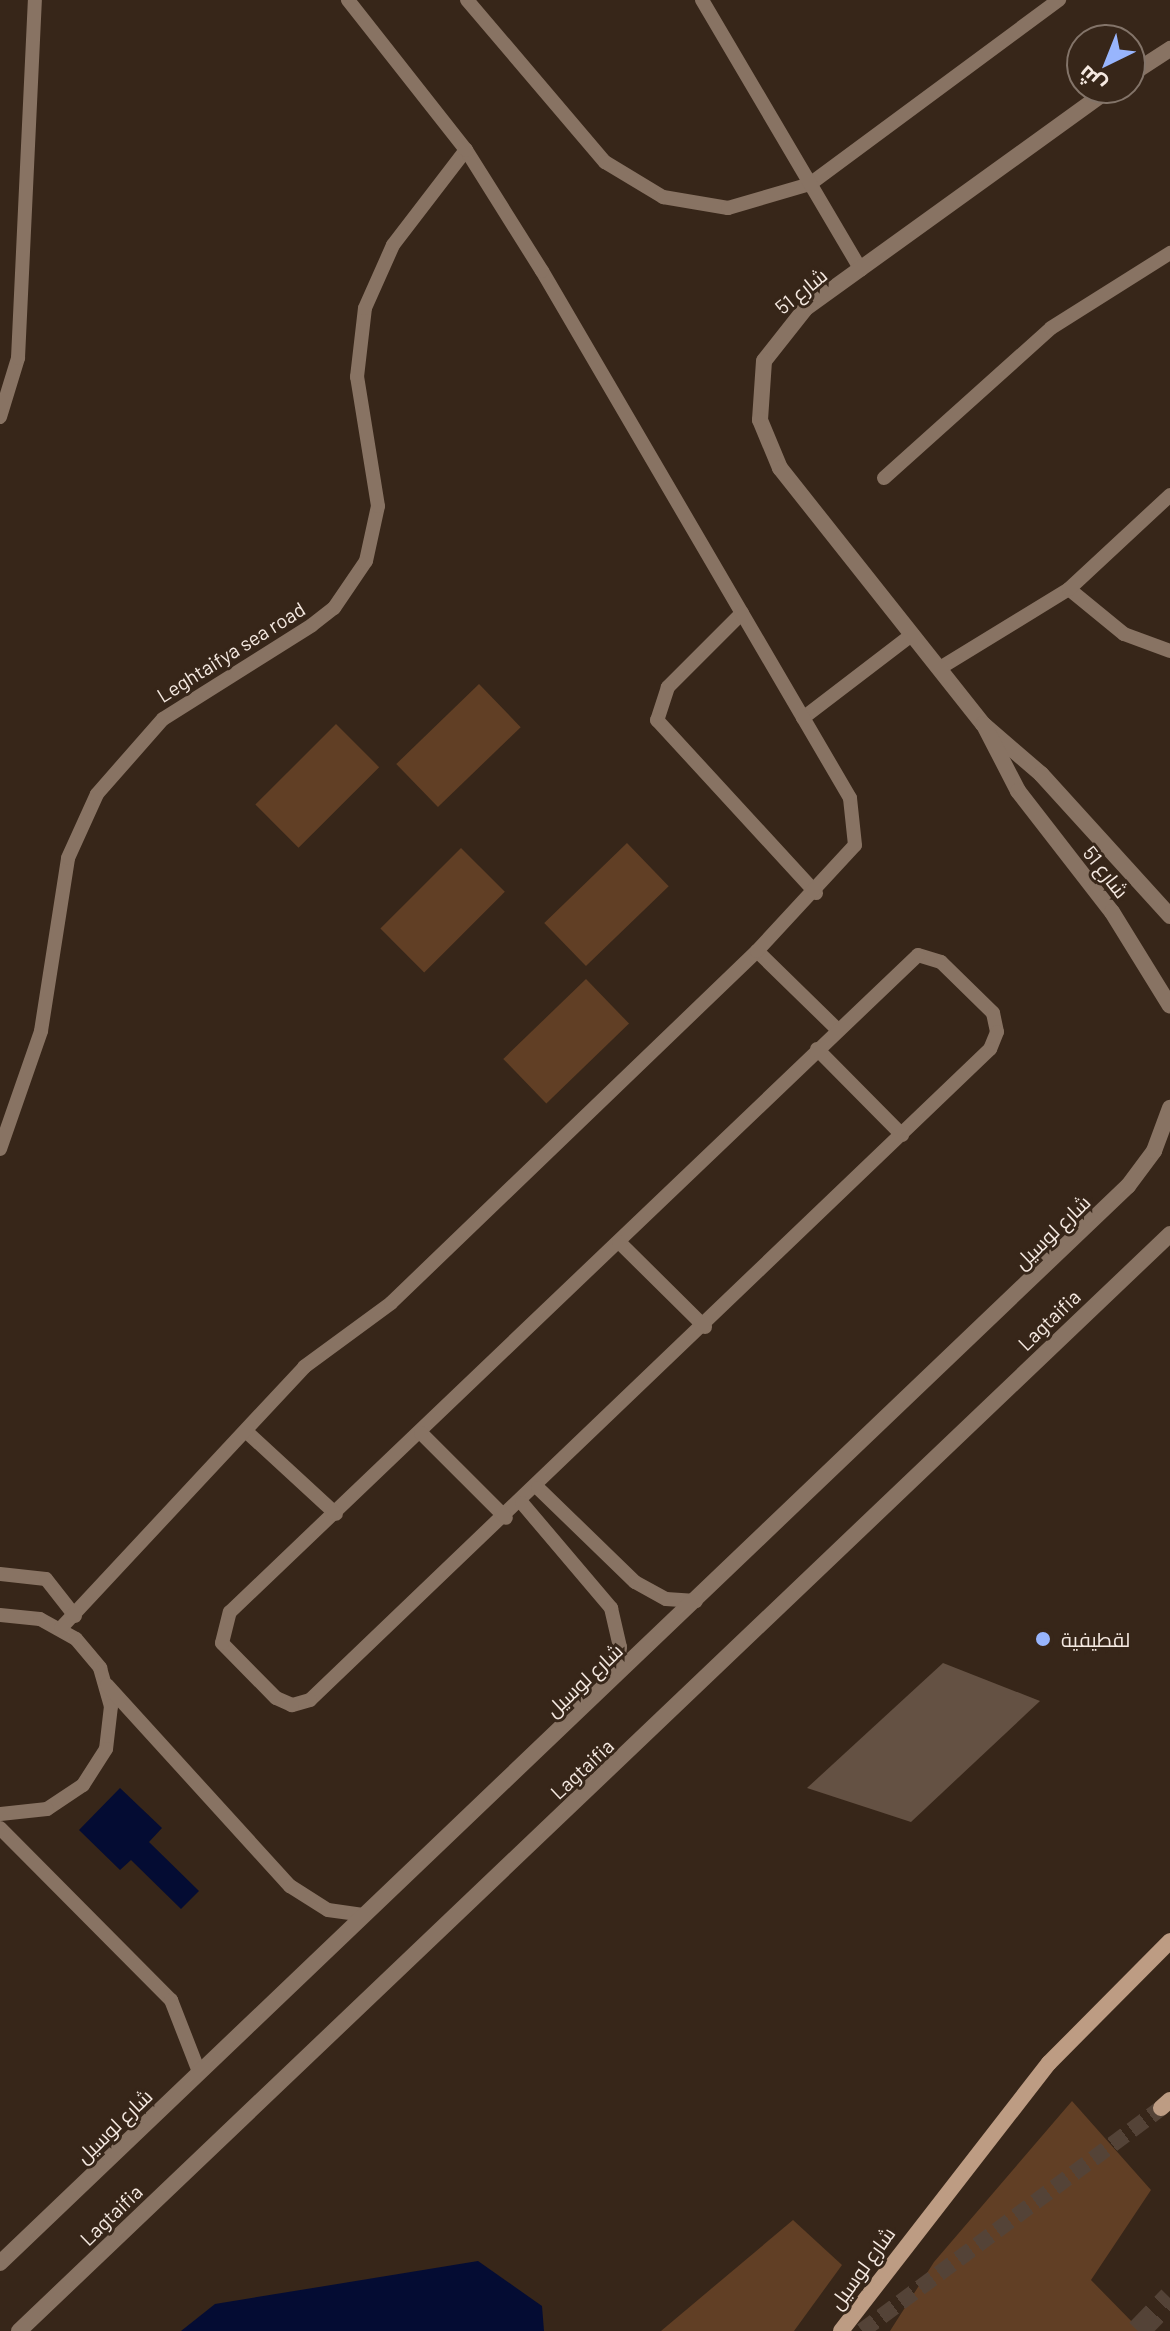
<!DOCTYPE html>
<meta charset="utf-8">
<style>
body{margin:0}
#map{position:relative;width:1170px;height:2331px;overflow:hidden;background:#372619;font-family:Barlow,Cairo,sans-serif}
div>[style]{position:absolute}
.green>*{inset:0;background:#613f25;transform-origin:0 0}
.water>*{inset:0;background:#040c33}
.building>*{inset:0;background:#645143}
.secondary-tunnel>*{height:16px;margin-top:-8px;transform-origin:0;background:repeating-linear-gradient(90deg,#544337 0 16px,transparent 0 24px)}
.highway-tunnel>*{height:24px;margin-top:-12px;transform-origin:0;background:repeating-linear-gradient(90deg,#544337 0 24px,transparent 0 36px)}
.lane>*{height:14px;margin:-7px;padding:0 7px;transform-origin:7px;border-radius:7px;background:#887363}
.street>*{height:16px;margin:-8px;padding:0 8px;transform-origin:8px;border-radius:8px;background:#887363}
.secondary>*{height:16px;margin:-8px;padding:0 8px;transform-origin:8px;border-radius:8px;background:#bd9c83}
.dots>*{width:22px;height:22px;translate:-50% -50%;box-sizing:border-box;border:4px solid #372619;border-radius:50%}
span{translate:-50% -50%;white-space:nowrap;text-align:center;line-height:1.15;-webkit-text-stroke:6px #372619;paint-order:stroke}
.street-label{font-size:20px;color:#f5e9e1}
.poi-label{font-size:20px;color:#f5e9e1}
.left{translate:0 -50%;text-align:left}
.north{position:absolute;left:1066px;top:24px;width:80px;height:80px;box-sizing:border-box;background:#372619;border:2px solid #837469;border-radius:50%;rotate:223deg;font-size:22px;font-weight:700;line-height:32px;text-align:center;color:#f5e9e1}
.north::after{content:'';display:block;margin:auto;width:28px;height:36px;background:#98b5fd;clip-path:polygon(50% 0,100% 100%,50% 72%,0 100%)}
</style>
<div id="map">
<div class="green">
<div style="left:479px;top:684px;width:60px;height:115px;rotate:46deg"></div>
<div style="left:336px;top:724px;width:61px;height:114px;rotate:45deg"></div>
<div style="left:627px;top:843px;width:60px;height:115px;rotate:46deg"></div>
<div style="left:461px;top:848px;width:62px;height:114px;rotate:45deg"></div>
<div style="left:586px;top:979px;width:62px;height:115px;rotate:46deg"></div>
<div style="clip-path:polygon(1072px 2101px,1151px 2190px,1091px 2280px,1141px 2331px,890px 2331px,934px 2262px)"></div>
<div style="clip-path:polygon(793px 2220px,842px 2265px,794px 2331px,661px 2331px)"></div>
</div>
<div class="water">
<div style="clip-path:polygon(120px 1788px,162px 1828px,149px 1842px,199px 1891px,181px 1909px,131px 1860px,120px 1870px,79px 1830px)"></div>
<div style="clip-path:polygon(478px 2261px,542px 2306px,544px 2331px,181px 2331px,215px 2304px)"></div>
</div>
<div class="building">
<div style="clip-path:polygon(943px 1663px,1040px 1701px,911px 1822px,807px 1788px)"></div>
</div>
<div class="secondary-tunnel">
<div style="left:862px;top:2331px;width:373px;rotate:-36.7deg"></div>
</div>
<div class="highway-tunnel">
<div style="left:1138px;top:2331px;width:46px;rotate:-45.9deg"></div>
</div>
<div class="lane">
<div style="left:467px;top:0;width:213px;rotate:49.6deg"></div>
<div style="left:605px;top:162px;width:68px;rotate:31.1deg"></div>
<div style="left:663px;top:197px;width:66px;rotate:9.6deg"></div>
<div style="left:728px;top:208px;width:85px;rotate:-16.3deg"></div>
<div style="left:810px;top:184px;width:310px;rotate:-36.5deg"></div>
<div style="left:702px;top:0;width:313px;rotate:59.5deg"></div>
<div style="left:0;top:417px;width:62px;rotate:-73deg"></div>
<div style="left:18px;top:358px;width:358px;rotate:-87.3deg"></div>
<div style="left:884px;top:478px;width:224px;rotate:-41.9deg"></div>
<div style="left:1051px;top:328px;width:141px;rotate:-32.2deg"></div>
<div style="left:1069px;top:589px;width:71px;rotate:39.3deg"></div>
<div style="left:1124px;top:634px;width:49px;rotate:20.3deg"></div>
<div style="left:742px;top:613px;width:105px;rotate:135deg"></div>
<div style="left:668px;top:687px;width:35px;rotate:108deg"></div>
<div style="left:657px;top:720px;width:235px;rotate:47.4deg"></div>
<div style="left:940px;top:668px;width:151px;rotate:-31.5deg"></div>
<div style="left:1069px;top:589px;width:138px;rotate:-42.9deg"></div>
<div style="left:803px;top:718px;width:138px;rotate:-37.4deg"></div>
<div style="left:757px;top:951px;width:112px;rotate:44.3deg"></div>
<div style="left:918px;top:955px;width:24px;rotate:17deg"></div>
<div style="left:941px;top:962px;width:73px;rotate:44.4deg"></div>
<div style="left:993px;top:1013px;width:19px;rotate:78deg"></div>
<div style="left:997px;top:1032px;width:18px;rotate:112deg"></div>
<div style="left:990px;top:1049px;width:941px;rotate:136.25deg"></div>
<div style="left:310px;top:1700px;width:19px;rotate:164deg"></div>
<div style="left:292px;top:1705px;width:17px;rotate:-156deg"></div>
<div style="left:276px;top:1698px;width:77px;rotate:-134.5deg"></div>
<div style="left:222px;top:1643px;width:32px;rotate:-76deg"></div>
<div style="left:230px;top:1612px;width:951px;rotate:-43.68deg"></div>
<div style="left:817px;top:1049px;width:121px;rotate:45.3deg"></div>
<div style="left:0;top:1149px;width:125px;rotate:-70.8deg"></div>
<div style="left:41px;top:1031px;width:175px;rotate:-81.1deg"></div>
<div style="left:68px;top:858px;width:70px;rotate:-65.6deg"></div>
<div style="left:97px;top:794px;width:100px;rotate:-48.7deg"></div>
<div style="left:163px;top:719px;width:176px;rotate:-32.2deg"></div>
<div style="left:312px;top:625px;width:28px;rotate:-38deg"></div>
<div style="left:334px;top:608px;width:57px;rotate:-55.8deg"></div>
<div style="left:366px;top:561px;width:56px;rotate:-77.7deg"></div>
<div style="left:378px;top:506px;width:131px;rotate:-99.2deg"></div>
<div style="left:357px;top:377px;width:69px;rotate:-83.4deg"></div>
<div style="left:365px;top:308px;width:69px;rotate:-66deg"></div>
<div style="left:393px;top:245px;width:120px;rotate:-52.5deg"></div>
<div style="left:619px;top:1242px;width:121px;rotate:44.7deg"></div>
<div style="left:421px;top:1433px;width:120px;rotate:45deg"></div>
<div style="left:249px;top:1434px;width:118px;rotate:42.6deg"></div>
<div style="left:538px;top:1488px;width:135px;rotate:44.1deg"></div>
<div style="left:635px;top:1582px;width:35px;rotate:29deg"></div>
<div style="left:666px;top:1599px;width:30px;rotate:4deg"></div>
<div style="left:522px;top:1503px;width:138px;rotate:49.7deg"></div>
<div style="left:611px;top:1608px;width:40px;rotate:77deg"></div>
<div style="left:620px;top:1647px;width:29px;rotate:98deg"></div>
<div style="left:0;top:1574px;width:46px;rotate:6.2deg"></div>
<div style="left:46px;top:1579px;width:47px;rotate:51.9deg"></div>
<div style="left:0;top:1615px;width:40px;rotate:5.7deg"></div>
<div style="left:40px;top:1619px;width:41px;rotate:29.1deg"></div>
<div style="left:76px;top:1639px;width:38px;rotate:50deg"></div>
<div style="left:100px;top:1668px;width:40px;rotate:74deg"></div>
<div style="left:111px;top:1706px;width:43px;rotate:96.6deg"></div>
<div style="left:106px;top:1749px;width:43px;rotate:122.6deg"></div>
<div style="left:83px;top:1785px;width:43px;rotate:146.3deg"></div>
<div style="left:47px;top:1809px;width:47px;rotate:173.9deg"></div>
<div style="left:61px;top:1628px;width:357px;rotate:-47deg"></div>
<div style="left:304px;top:1367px;width:108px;rotate:-36.3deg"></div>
<div style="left:391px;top:1303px;width:508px;rotate:-43.88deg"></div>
<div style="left:757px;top:951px;width:144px;rotate:-47.2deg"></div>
<div style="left:855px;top:845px;width:47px;rotate:-96.1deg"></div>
<div style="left:850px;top:798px;width:610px;rotate:-120.3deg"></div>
<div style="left:542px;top:271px;width:143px;rotate:-122.1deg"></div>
<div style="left:466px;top:150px;width:191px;rotate:-128.2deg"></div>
<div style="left:107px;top:1685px;width:272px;rotate:47.7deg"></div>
<div style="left:290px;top:1886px;width:45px;rotate:32.3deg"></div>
<div style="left:328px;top:1910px;width:37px;rotate:8deg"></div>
<div style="left:0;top:1828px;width:243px;rotate:45.2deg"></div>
<div style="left:171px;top:2000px;width:77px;rotate:68.7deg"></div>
</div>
<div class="street">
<div style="left:1130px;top:75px;width:48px;rotate:-33deg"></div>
<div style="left:1111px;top:88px;width:377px;rotate:144.2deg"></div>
<div style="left:805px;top:309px;width:66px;rotate:128.3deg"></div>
<div style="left:764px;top:361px;width:59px;rotate:93.9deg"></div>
<div style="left:760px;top:420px;width:52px;rotate:67.4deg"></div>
<div style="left:780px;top:468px;width:327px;rotate:51.6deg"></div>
<div style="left:983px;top:724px;width:77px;rotate:40.8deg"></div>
<div style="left:1041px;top:774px;width:192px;rotate:47.7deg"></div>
<div style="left:984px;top:725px;width:74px;rotate:62.7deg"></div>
<div style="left:1018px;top:791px;width:153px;rotate:52.2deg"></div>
<div style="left:1112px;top:912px;width:110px;rotate:58.3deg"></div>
<div style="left:0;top:2263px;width:1560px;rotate:-43.68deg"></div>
<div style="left:1128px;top:1186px;width:44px;rotate:-53.4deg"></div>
<div style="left:1154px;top:1151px;width:46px;rotate:-69.6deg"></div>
<div style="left:19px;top:2331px;width:1590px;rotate:-43.62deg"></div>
</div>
<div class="secondary">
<div style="left:1161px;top:2108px;width:12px;rotate:-42deg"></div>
<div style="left:841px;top:2331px;width:339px;rotate:-52.2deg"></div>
<div style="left:1049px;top:2063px;width:172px;rotate:-45.2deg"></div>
</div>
<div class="dots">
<div style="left:1043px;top:1639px;background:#98b5fd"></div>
</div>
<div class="street-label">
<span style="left:801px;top:291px;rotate:-39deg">شارع 51</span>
<span style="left:231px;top:652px;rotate:-32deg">Leghtaifya sea road</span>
<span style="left:1106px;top:872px;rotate:52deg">شارع 51</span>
<span style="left:1052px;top:1232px;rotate:-44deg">شارع لوسيل</span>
<span style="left:1049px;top:1320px;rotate:-44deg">Lagtaifia</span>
<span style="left:584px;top:1680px;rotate:-43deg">شارع لوسيل</span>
<span style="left:582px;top:1769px;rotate:-43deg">Lagtaifia</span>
<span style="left:114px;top:2126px;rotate:-44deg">شارع لوسيل</span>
<span style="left:111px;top:2215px;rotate:-44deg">Lagtaifia</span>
<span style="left:862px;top:2268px;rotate:-54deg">شارع لوسيل</span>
</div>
<div class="poi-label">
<span class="left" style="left:1061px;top:1639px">لقطيفية</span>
</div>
<div class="north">ش</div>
</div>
